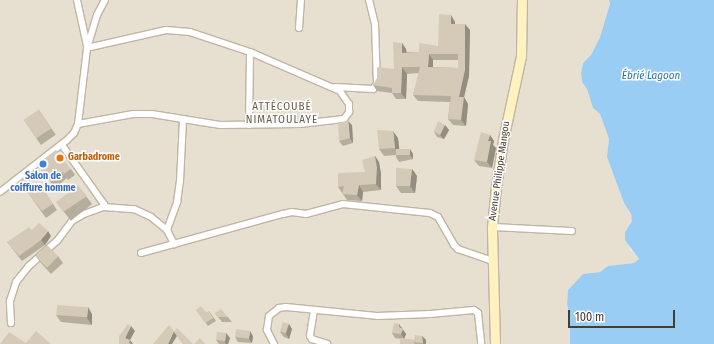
<!DOCTYPE html>
<meta charset="utf-8">
<style>
body{margin:0}
#map{position:relative;width:714px;height:344px;overflow:hidden;background:#f3eee3;font-family:"Fira Sans Condensed",sans-serif}
div>[style]{position:absolute}
.residential>*{inset:0;background:#e7e0d0}
.water>*{inset:0;background:#9acdf4}
.roads{filter:drop-shadow(1px 0 #beb6a5) drop-shadow(-1px 0 #beb6a5) drop-shadow(0 1px #beb6a5) drop-shadow(0 -1px #beb6a5)}
.street>*{height:6px;margin:-3px;padding:0 3px;transform-origin:3px;border-radius:3px;background:#fff}
.secondary>*{height:9px;margin:-4.5px;padding:0 4.5px;transform-origin:4.5px;border-radius:4.5px;background:#fff1c0}
.wall>*{inset:0;background:#b6ae9d;transform-origin:0 0}
.shaded-wall>*{inset:0;background:#948d80}
.building>*{inset:0;background:#d4cab7;transform-origin:0 0}
.dots>*{width:11px;height:11px;translate:-50% -50%;box-sizing:border-box;border:2px solid #fff;border-radius:50%}
span{translate:-50% -50%;white-space:nowrap;text-align:center;line-height:1.15;-webkit-text-stroke:3px #fff;paint-order:stroke}
.food-label{font-size:10px;color:#c56008;font-weight:700}
.left{translate:0 -50%;text-align:left}
.street-label{font-size:10px;color:#443e33}
.shop-label{font-size:10px;color:#366cbe;font-weight:700}
.water-label{font-size:11px;color:#2676b6;font-style:italic}
.neighbourhood-label{font-size:11px;color:#685c49;letter-spacing:1px}
.scale{position:absolute;left:568px;top:310px;width:107px;height:18px;box-sizing:border-box;border:2px solid #443e33;border-top:0;padding-left:5px;font-size:12px;line-height:14px;white-space:nowrap;color:#443e33;-webkit-text-stroke:3px #fff;paint-order:stroke}
</style>
<div id="map">
<div class="residential">
<div style="clip-path:polygon(0 0,609px 0,610px 4px,600px 37px,591px 55px,583px 63px,581px 73px,582px 82px,587px 89px,593px 108px,600px 114px,609px 139px,607px 157px,624px 203px,631px 214px,632px 221px,625px 231px,630px 249px,639px 259px,634px 263px,608px 266px,600px 272px,583px 274px,568px 290px,567px 304px,570px 317px,570px 344px,0 344px)"></div>
</div>
<div class="water">
<div style="clip-path:polygon(609px 0,714px 0,714px 344px,570px 344px,570px 317px,567px 304px,568px 290px,583px 274px,600px 272px,608px 266px,634px 263px,639px 259px,625px 240px,625px 232px,632px 221px,631px 214px,624px 203px,607px 157px,609px 139px,600px 114px,593px 108px,587px 89px,582px 82px,581px 73px,583px 63px,591px 55px,600px 37px,610px 4px)"></div>
</div>
<div class="roads">
<div class="street">
<div style="left:77px;top:0;width:47px;rotate:77.7deg"></div>
<div style="left:299px;top:28px;width:28px;rotate:-86deg"></div>
<div style="left:335px;top:87px;width:38px;rotate:3deg"></div>
<div style="left:373px;top:89px;width:6px;rotate:-51deg"></div>
<div style="left:377px;top:84px;width:60px;rotate:-91.9deg"></div>
<div style="left:375px;top:24px;width:25px;rotate:-104deg"></div>
<div style="left:78px;top:124px;width:56px;rotate:-10.3deg"></div>
<div style="left:133px;top:114px;width:19px"></div>
<div style="left:152px;top:114px;width:69px;rotate:9.2deg"></div>
<div style="left:220px;top:125px;width:80px;rotate:-0.7deg"></div>
<div style="left:300px;top:124px;width:44px;rotate:-6.5deg"></div>
<div style="left:344px;top:119px;width:9px;rotate:-54deg"></div>
<div style="left:349px;top:112px;width:8px;rotate:-90deg"></div>
<div style="left:349px;top:104px;width:16px;rotate:-125deg"></div>
<div style="left:340px;top:91px;width:98px;rotate:-156.6deg"></div>
<div style="left:250px;top:52px;width:63px;rotate:-161.6deg"></div>
<div style="left:190px;top:32px;width:24px;rotate:-175deg"></div>
<div style="left:166px;top:30px;width:81px;rotate:167.2deg"></div>
<div style="left:249px;top:125px;width:73px;rotate:-89.2deg"></div>
<div style="left:62px;top:145px;width:72px;rotate:54.6deg"></div>
<div style="left:104px;top:204px;width:3px;rotate:108deg"></div>
<div style="left:0;top:192px;width:85px;rotate:-37.8deg"></div>
<div style="left:67px;top:140px;width:10px;rotate:-45deg"></div>
<div style="left:74px;top:133px;width:10px;rotate:-66deg"></div>
<div style="left:78px;top:124px;width:77px;rotate:-83.2deg"></div>
<div style="left:87px;top:48px;width:34px;rotate:-73deg"></div>
<div style="left:97px;top:15px;width:17px;rotate:-62deg"></div>
<div style="left:492px;top:227px;width:80px;rotate:2.9deg"></div>
<div style="left:167px;top:230px;width:30px;rotate:-70deg"></div>
<div style="left:177px;top:202px;width:21px;rotate:-82deg"></div>
<div style="left:180px;top:181px;width:62px;rotate:-87.2deg"></div>
<div style="left:141px;top:253px;width:147px;rotate:-15.4deg"></div>
<div style="left:283px;top:214px;width:9px;rotate:-13deg"></div>
<div style="left:292px;top:212px;width:14px;rotate:8deg"></div>
<div style="left:306px;top:214px;width:38px;rotate:-15deg"></div>
<div style="left:343px;top:204px;width:87px;rotate:5.9deg"></div>
<div style="left:430px;top:213px;width:9px;rotate:27deg"></div>
<div style="left:438px;top:217px;width:32px;rotate:60deg"></div>
<div style="left:454px;top:245px;width:6px;rotate:45deg"></div>
<div style="left:458px;top:249px;width:37px;rotate:19deg"></div>
<div style="left:314px;top:310px;width:26px;rotate:99deg"></div>
<div style="left:310px;top:336px;width:4px;rotate:56deg"></div>
<div style="left:312px;top:339px;width:16px;rotate:18deg"></div>
<div style="left:11px;top:323px;width:22px;rotate:-93deg"></div>
<div style="left:10px;top:301px;width:20px;rotate:-72deg"></div>
<div style="left:16px;top:282px;width:21px;rotate:-51deg"></div>
<div style="left:29px;top:266px;width:38px;rotate:-42deg"></div>
<div style="left:57px;top:241px;width:25px;rotate:-53deg"></div>
<div style="left:72px;top:221px;width:14px;rotate:-30deg"></div>
<div style="left:84px;top:214px;width:20px;rotate:-20deg"></div>
<div style="left:103px;top:207px;width:31px;rotate:4deg"></div>
<div style="left:134px;top:209px;width:19px;rotate:25deg"></div>
<div style="left:151px;top:217px;width:21px;rotate:39deg"></div>
<div style="left:167px;top:230px;width:16px;rotate:63deg"></div>
<div style="left:274px;top:344px;width:16px;rotate:-117deg"></div>
<div style="left:267px;top:330px;width:14px;rotate:-82deg"></div>
<div style="left:269px;top:316px;width:13px;rotate:-39deg"></div>
<div style="left:279px;top:308px;width:7px;rotate:-8deg"></div>
<div style="left:286px;top:307px;width:91px;rotate:5.6deg"></div>
<div style="left:377px;top:316px;width:53px;rotate:-2.2deg"></div>
<div style="left:430px;top:314px;width:44px;rotate:-5.2deg"></div>
<div style="left:474px;top:310px;width:5px;rotate:37deg"></div>
<div style="left:478px;top:313px;width:31px;rotate:84deg"></div>
</div>
<div class="secondary">
<div style="left:495px;top:344px;width:117px;rotate:-91.5deg"></div>
<div style="left:492px;top:227px;width:41px;rotate:-84.4deg"></div>
<div style="left:496px;top:186px;width:47px;rotate:-81.3deg"></div>
<div style="left:503px;top:140px;width:86px;rotate:-77.9deg"></div>
<div style="left:521px;top:56px;width:56px;rotate:-89deg"></div>
</div>
</div>
<div class="wall">
<div style="clip-path:polygon(evenodd,455px 22px,455px 24px,470px 30px,469px 76px,464px 97px,468px 104px,466px 126px,453px 125px,448px 119px,450px 102px,418px 101px,413px 95px,419px 73px,407px 74px,406px 99px,396px 99px,392px 93px,377px 91px,373px 85px,394px 69px,402px 43px,406px 49px,407px 52px,419px 52px,438px 46px,455px 22px,433px 60px,458px 60px,458px 68px,433px 67px,433px 60px)"></div>
<div style="left:39px;top:110px;width:30px;height:18px;rotate:56deg"></div>
<div style="clip-path:polygon(352px 125px,353px 143px,343px 146px,339px 141px)"></div>
<div style="clip-path:polygon(445px 125px,449px 130px,444px 139px,437px 137px,434px 132px)"></div>
<div style="clip-path:polygon(490px 135px,494px 141px,493px 145px,496px 148px,492px 168px,479px 166px,474px 160px)"></div>
<div style="clip-path:polygon(398px 138px,399px 151px,413px 154px,413px 159px,399px 162px,396px 157px,396px 155px,384px 156px,379px 149px)"></div>
<div style="clip-path:polygon(375px 156px,379px 162px,381px 174px,381px 190px,363px 192px,362px 201px,347px 200px,338px 187px,365px 172px)"></div>
<div style="clip-path:polygon(37px 164px,71px 169px,75px 175px,68px 180px,67px 178px,55px 188px)"></div>
<div style="clip-path:polygon(412px 169px,417px 176px,415px 193px,401px 193px,396px 186px)"></div>
<div style="left:78px;top:186px;width:23px;height:27px;rotate:52deg"></div>
<div style="clip-path:polygon(43px 189px,57px 210px,46px 218px,28px 193px,37px 193px)"></div>
<div style="clip-path:polygon(51px 236px,45px 245px,22px 261px,7px 242px)"></div>
<div style="clip-path:polygon(35px 255px,58px 256px,63px 263px,51px 274px,40px 262px)"></div>
<div style="clip-path:polygon(196px 310px,207px 313px,209px 311px,216px 321px,208px 326px)"></div>
<div style="clip-path:polygon(215px 313px,228px 317px,232px 322px,222px 322px)"></div>
<div style="clip-path:polygon(92px 314px,92px 325px,61px 322px,56px 315px)"></div>
<div style="clip-path:polygon(289px 324px,292px 329px,289px 339px,284px 337px,280px 332px)"></div>
<div style="clip-path:polygon(399px 324px,406px 334px,404px 339px,414px 340px,422px 336px,426px 340px,426px 344px,400px 344px,401px 339px,395px 338px,392px 333px)"></div>
<div style="clip-path:polygon(253px 336px,252px 343px,238px 342px,235px 337px)"></div>
<div style="clip-path:polygon(230px 338px,228px 344px,219px 344px,216px 340px)"></div>
</div>
<div class="shaded-wall">
<div style="clip-path:polygon(451px 15px,455px 22px,455px 30px,451px 24px)"></div>
<div style="clip-path:polygon(465px 24px,470px 30px,469px 76px,464px 97px,468px 104px,466px 126px,461px 120px,459px 97px)"></div>
<div style="clip-path:polygon(402px 43px,406px 49px,407px 59px,402px 53px)"></div>
<div style="clip-path:polygon(429px 54px,433px 60px,433px 73px,428px 67px)"></div>
<div style="clip-path:polygon(402px 67px,407px 74px,406px 99px,401px 93px)"></div>
<div style="clip-path:polygon(348px 121px,352px 125px,353px 143px,350px 138px)"></div>
<div style="clip-path:polygon(445px 125px,449px 130px,444px 139px,440px 135px)"></div>
<div style="clip-path:polygon(393px 131px,398px 138px,400px 155px,395px 148px)"></div>
<div style="clip-path:polygon(490px 135px,494px 141px,493px 145px,496px 148px,492px 168px,487px 162px,488px 141px)"></div>
<div style="clip-path:polygon(410px 149px,413px 154px,413px 159px,410px 155px)"></div>
<div style="clip-path:polygon(375px 156px,379px 162px,381px 174px,381px 190px,376px 184px)"></div>
<div style="clip-path:polygon(412px 169px,417px 176px,415px 193px,410px 186px)"></div>
<div style="clip-path:polygon(359px 185px,363px 192px,362px 201px,357px 195px)"></div>
<div style="clip-path:polygon(48px 231px,51px 236px,45px 245px,41px 240px)"></div>
<div style="clip-path:polygon(88px 307px,92px 314px,92px 325px,87px 318px)"></div>
<div style="clip-path:polygon(289px 324px,292px 329px,289px 339px,286px 334px)"></div>
<div style="clip-path:polygon(399px 324px,406px 334px,404px 339px,401px 334px)"></div>
<div style="clip-path:polygon(131px 326px,135px 331px,130px 340px,133px 344px,130px 344px,125px 338px)"></div>
<div style="clip-path:polygon(174px 331px,177px 336px,172px 344px,168px 344px)"></div>
<div style="clip-path:polygon(250px 331px,253px 336px,252px 343px,249px 339px)"></div>
<div style="clip-path:polygon(226px 333px,230px 338px,228px 344px,226px 344px,225px 342px)"></div>
<div style="clip-path:polygon(422px 336px,426px 340px,426px 344px,424px 344px,423px 343px)"></div>
</div>
<div class="building">
<div style="clip-path:polygon(evenodd,439px 14px,451px 15px,451px 24px,465px 24px,465px 70px,459px 97px,464px 97px,461px 120px,448px 119px,451px 96px,413px 95px,420px 67px,402px 67px,401px 93px,392px 93px,392px 88px,373px 85px,377px 78px,377px 67px,394px 69px,393px 42px,402px 43px,402px 53px,419px 52px,419px 43px,438px 46px,439px 14px,429px 54px,458px 54px,458px 68px,428px 67px,429px 54px)"></div>
<div style="left:39px;top:110px;width:22px;height:18px;rotate:56deg"></div>
<div style="clip-path:polygon(348px 121px,350px 138px,339px 141px,338px 122px)"></div>
<div style="clip-path:polygon(438px 121px,445px 125px,440px 135px,434px 132px)"></div>
<div style="clip-path:polygon(377px 130px,393px 131px,395px 148px,379px 149px)"></div>
<div style="clip-path:polygon(481px 132px,490px 135px,488px 141px,491px 141px,487px 162px,474px 160px)"></div>
<div style="left:410px;top:149px;width:6px;height:14px;rotate:90deg"></div>
<div style="clip-path:polygon(56px 150px,71px 169px,64px 174px,62px 172px,51px 182px,37px 164px)"></div>
<div style="clip-path:polygon(375px 156px,377px 168px,376px 184px,359px 185px,357px 195px,342px 194px,344px 186px,338px 187px,338px 173px,365px 172px,362px 160px)"></div>
<div style="clip-path:polygon(396px 168px,412px 169px,410px 186px,396px 186px)"></div>
<div style="clip-path:polygon(29px 182px,37px 193px,43px 189px,53px 204px,42px 211px,23px 187px)"></div>
<div style="clip-path:polygon(78px 186px,87px 196px,63px 212px,56px 202px)"></div>
<div style="clip-path:polygon(39px 223px,48px 231px,41px 240px,19px 256px,7px 242px,29px 227px,32px 230px)"></div>
<div style="left:47px;top:245px;width:16px;height:16px;rotate:45deg"></div>
<div style="left:57px;top:305px;width:31px;height:10px;rotate:4deg"></div>
<div style="clip-path:polygon(201px 306px,207px 313px,209px 311px,213px 318px,205px 323px,196px 310px)"></div>
<div style="clip-path:polygon(221px 309px,228px 317px,218px 317px,215px 313px)"></div>
<div style="left:283px;top:322px;width:6px;height:10px;rotate:18deg"></div>
<div style="clip-path:polygon(394px 323px,399px 324px,399px 327px,403px 329px,401px 334px,392px 333px)"></div>
<div style="clip-path:polygon(128px 324px,131px 326px,125px 338px,130px 340px,129px 343px,131px 344px,119px 344px,119px 336px)"></div>
<div style="clip-path:polygon(169px 325px,174px 331px,168px 344px,153px 344px)"></div>
<div style="clip-path:polygon(177px 328px,193px 344px,183px 344px,174px 332px)"></div>
<div style="left:236px;top:329px;width:14px;height:8px;rotate:8deg"></div>
<div style="clip-path:polygon(36px 331px,51px 344px,0 344px,9px 332px,26px 343px)"></div>
<div style="left:217px;top:332px;width:9px;height:8px;rotate:6deg"></div>
<div style="clip-path:polygon(415px 335px,422px 336px,423px 343px,414px 342px)"></div>
<div style="clip-path:polygon(200px 338px,205px 344px,194px 344px)"></div>
<div style="clip-path:polygon(401px 338px,414px 340px,414px 344px,400px 344px)"></div>
</div>
<div class="dots">
<div style="left:60px;top:158px;background:#e8710a"></div>
<div style="left:43px;top:164px;background:#3f7fe0"></div>
</div>
<div class="food-label">
<span class="left" style="left:68px;top:158px">Garbadrome</span>
</div>
<div class="street-label">
<span style="left:500px;top:171px;rotate:-82deg">Avenue Philippe Mangou</span>
</div>
<div class="shop-label">
<span style="left:43px;top:182px">Salon de<br>coiffure homme</span>
</div>
<div class="water-label">
<span style="left:651px;top:76px">Ébrié Lagoon</span>
</div>
<div class="neighbourhood-label">
<span style="left:282px;top:114px">ATTÉCOUBÉ<br>NIMATOULAYE</span>
</div>
<div class="scale">100 m</div>
</div>
